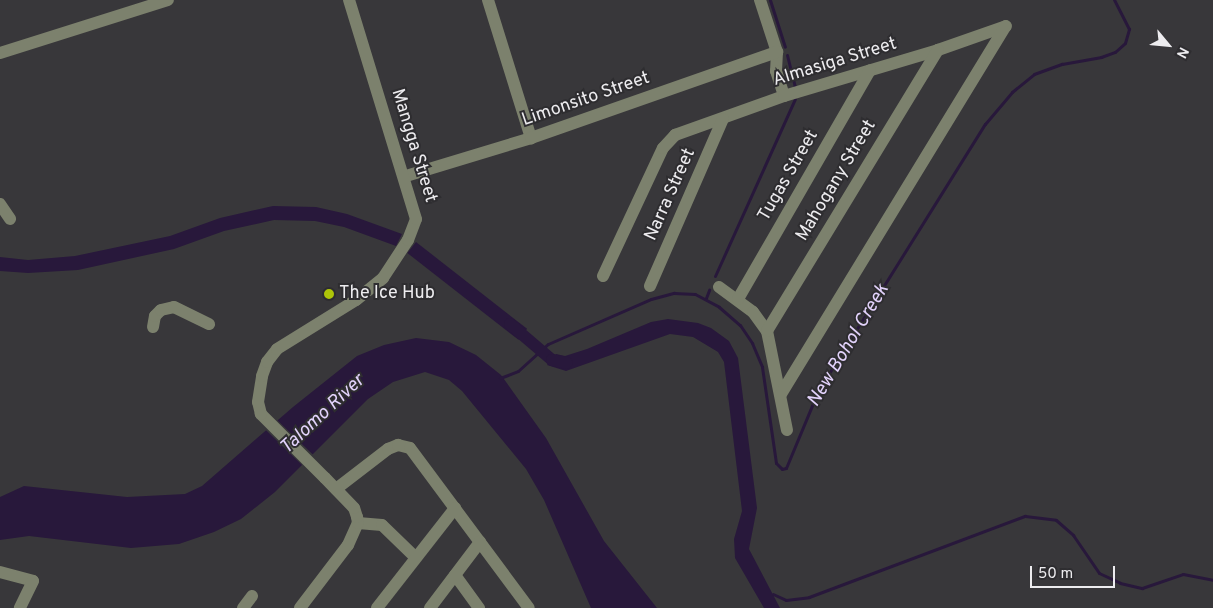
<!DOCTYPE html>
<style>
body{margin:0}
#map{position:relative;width:1213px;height:608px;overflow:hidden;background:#38373a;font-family:Overpass,sans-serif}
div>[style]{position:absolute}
.water>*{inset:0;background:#28183b;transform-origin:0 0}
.pier>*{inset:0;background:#38373a;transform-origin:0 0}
.stream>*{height:3px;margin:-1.5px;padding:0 1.5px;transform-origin:1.5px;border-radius:1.5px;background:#28183b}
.canal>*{height:12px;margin:-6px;padding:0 6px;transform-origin:6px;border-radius:6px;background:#28183b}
.minor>*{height:12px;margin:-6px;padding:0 6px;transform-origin:6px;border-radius:6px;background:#7c816d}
.dots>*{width:14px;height:14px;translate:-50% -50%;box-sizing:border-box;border:2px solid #2e2d30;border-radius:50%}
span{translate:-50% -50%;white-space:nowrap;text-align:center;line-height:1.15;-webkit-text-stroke:4px #2e2d30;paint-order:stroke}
.street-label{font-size:18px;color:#edecef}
.poi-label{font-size:18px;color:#edecef}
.left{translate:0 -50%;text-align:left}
.water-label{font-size:19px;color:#e3d3fc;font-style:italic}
.north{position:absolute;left:1143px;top:20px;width:50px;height:50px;-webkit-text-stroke:4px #2e2d30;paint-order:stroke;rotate:118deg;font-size:14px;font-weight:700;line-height:20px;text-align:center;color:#edecef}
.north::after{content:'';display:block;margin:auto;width:18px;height:22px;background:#edecef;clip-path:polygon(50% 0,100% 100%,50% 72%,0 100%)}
.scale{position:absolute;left:1030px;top:566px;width:85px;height:22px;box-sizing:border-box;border:2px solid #edecef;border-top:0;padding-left:6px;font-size:15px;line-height:18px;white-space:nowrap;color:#edecef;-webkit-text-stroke:4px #2e2d30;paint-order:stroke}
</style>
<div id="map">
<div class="water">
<div style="clip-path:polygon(273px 206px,316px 207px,347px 214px,402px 234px,396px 246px,344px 227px,315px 221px,274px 220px,224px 231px,174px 249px,78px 270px,28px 273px,0 271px,0 257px,28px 260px,75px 256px,170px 236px,220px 218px)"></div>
<div style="left:416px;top:242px;width:141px;height:14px;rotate:38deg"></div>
<div style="clip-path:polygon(668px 319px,698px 323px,711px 328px,729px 341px,738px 358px,757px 508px,749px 549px,780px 608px,764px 608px,735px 558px,734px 539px,742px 511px,724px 362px,718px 352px,693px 337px,670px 334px,566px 371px,547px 365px,556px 354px,565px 356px,587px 349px,651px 322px)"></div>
<div style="clip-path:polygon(416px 338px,449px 342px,476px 355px,501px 375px,546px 438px,604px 541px,657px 608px,591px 608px,544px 500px,526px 469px,462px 391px,449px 380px,425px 372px,393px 382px,368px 399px,275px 492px,241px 519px,214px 532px,179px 544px,131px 548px,29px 536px,0 540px,0 497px,24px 486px,127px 497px,185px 494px,202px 486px,293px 407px,357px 356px,384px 345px)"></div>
</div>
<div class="pier">
<div style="left:276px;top:419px;width:54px;height:15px;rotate:44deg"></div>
</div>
<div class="stream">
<div style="left:770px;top:0;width:49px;rotate:72.3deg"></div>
<div style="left:787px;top:55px;width:33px;rotate:76deg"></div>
<div style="left:715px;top:276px;width:194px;rotate:-65.7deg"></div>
<div style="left:706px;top:298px;width:9px;rotate:-69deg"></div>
<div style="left:500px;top:378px;width:19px;rotate:-21deg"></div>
<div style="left:518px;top:371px;width:40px;rotate:-42deg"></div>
<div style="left:548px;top:344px;width:112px;rotate:-23.6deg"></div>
<div style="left:651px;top:299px;width:24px;rotate:-15deg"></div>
<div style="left:674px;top:293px;width:21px;rotate:3deg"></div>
<div style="left:695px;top:294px;width:27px;rotate:28deg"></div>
<div style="left:719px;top:307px;width:28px;rotate:41deg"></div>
<div style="left:740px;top:325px;width:22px;rotate:56deg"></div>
<div style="left:752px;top:343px;width:26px;rotate:67deg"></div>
<div style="left:762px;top:367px;width:97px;rotate:81.7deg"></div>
<div style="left:776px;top:463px;width:8px;rotate:45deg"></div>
<div style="left:782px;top:469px;width:4px;rotate:-14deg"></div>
<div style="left:786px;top:468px;width:83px;rotate:-67.4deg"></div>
<div style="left:818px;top:391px;width:315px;rotate:-58deg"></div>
<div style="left:985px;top:124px;width:42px;rotate:-49.8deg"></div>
<div style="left:1012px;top:92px;width:28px;rotate:-39deg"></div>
<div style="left:1034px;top:74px;width:30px;rotate:-20deg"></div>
<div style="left:1062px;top:64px;width:40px;rotate:-10deg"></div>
<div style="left:1101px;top:57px;width:15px;rotate:-20deg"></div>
<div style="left:1115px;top:52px;width:13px;rotate:-42deg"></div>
<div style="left:1125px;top:43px;width:15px;rotate:-74deg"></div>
<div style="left:1129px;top:29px;width:33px;rotate:-117deg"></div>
<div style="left:773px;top:594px;width:14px;rotate:25deg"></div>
<div style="left:786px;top:600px;width:23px;rotate:-7deg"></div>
<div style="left:809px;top:597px;width:231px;rotate:-20.6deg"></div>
<div style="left:1025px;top:516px;width:31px;rotate:7deg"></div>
<div style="left:1056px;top:520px;width:23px;rotate:41deg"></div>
<div style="left:1073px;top:535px;width:46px;rotate:55.6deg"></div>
<div style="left:1099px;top:573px;width:23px;rotate:25deg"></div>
<div style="left:1120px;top:583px;width:23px;rotate:13deg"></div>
<div style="left:1142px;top:588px;width:43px;rotate:-18.9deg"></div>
<div style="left:1183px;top:574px;width:31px;rotate:11deg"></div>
</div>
<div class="canal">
<div style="left:510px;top:324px;width:55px;rotate:40.6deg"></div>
<div style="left:552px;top:360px;width:15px;rotate:11deg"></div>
</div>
<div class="minor">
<div style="left:488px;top:0;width:145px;rotate:72.7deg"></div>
<div style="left:760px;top:0;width:55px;rotate:71.9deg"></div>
<div style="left:777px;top:52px;width:19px;rotate:93deg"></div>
<div style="left:776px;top:71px;width:26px;rotate:72deg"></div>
<div style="left:0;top:53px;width:176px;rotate:-17.5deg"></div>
<div style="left:406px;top:176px;width:131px;rotate:-16.9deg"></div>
<div style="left:531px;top:138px;width:261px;rotate:-19.3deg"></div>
<div style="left:0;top:204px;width:18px;rotate:56deg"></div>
<div style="left:603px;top:276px;width:141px;rotate:-64.9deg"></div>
<div style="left:663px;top:148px;width:18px;rotate:-47deg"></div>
<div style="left:675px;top:135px;width:116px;rotate:-19.7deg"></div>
<div style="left:784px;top:96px;width:161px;rotate:-16.6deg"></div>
<div style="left:938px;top:50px;width:72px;rotate:-19.4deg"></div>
<div style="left:650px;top:286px;width:182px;rotate:-66.4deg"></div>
<div style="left:719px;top:287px;width:42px;rotate:36.3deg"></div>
<div style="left:753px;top:312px;width:24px;rotate:54deg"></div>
<div style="left:767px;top:331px;width:101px;rotate:78.6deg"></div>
<div style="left:738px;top:299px;width:264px;rotate:-60deg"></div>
<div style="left:153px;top:327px;width:11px;rotate:-80deg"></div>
<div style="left:155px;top:316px;width:8px;rotate:-45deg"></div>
<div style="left:161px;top:310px;width:13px;rotate:-13deg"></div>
<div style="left:174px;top:307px;width:39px;rotate:26deg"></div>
<div style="left:767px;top:331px;width:329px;rotate:-58.7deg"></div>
<div style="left:781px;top:394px;width:431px;rotate:-58.6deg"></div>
<div style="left:336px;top:489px;width:66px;rotate:-37.6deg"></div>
<div style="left:388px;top:449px;width:11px;rotate:-22deg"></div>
<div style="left:398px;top:445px;width:12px;rotate:14deg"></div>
<div style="left:410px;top:448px;width:199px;rotate:53.4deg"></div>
<div style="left:358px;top:523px;width:24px;rotate:5deg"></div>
<div style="left:382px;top:525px;width:46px;rotate:44.1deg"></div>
<div style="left:0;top:572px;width:34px;rotate:15deg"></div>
<div style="left:33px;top:581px;width:30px;rotate:116deg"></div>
<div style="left:455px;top:575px;width:41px;rotate:54deg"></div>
<div style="left:243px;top:608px;width:15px;rotate:-53deg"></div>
<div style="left:300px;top:608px;width:79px;rotate:-52.7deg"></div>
<div style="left:348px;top:545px;width:24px;rotate:-66deg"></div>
<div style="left:358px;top:523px;width:6px;rotate:-99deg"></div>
<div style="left:357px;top:517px;width:9px;rotate:-108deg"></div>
<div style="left:354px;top:508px;width:42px;rotate:-134deg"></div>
<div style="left:325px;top:478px;width:91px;rotate:-135deg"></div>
<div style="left:261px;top:414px;width:12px;rotate:-104deg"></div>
<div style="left:258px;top:402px;width:26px;rotate:-81deg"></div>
<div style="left:262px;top:376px;width:15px;rotate:-70deg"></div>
<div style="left:267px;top:362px;width:16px;rotate:-52deg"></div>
<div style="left:277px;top:349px;width:93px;rotate:-31.8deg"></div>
<div style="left:356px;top:300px;width:35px;rotate:-39deg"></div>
<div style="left:383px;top:278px;width:45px;rotate:-56.7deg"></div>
<div style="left:408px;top:240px;width:22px;rotate:-69deg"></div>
<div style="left:416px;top:219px;width:229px;rotate:-107deg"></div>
<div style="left:377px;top:608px;width:127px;rotate:-52deg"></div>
<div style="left:430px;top:608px;width:83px;rotate:-52.9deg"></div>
</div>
<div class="dots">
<div style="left:329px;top:294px;background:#aec509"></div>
</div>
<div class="street-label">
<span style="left:835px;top:63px;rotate:-17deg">Almasiga Street</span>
<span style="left:586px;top:100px;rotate:-19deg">Limonsito Street</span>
<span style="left:413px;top:146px;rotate:73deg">Mangga Street</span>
<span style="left:789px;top:176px;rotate:-60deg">Tugas Street</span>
<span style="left:837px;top:181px;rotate:-59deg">Mahogany Street</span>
<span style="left:671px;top:195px;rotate:-66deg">Narra Street</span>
</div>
<div class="poi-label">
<span class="left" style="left:339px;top:294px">The Ice Hub</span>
</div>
<div class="water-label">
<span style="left:849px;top:346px;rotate:-59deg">New Bohol Creek</span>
<span style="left:323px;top:415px;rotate:-43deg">Talomo River</span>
</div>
<div class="north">N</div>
<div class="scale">50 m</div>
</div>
